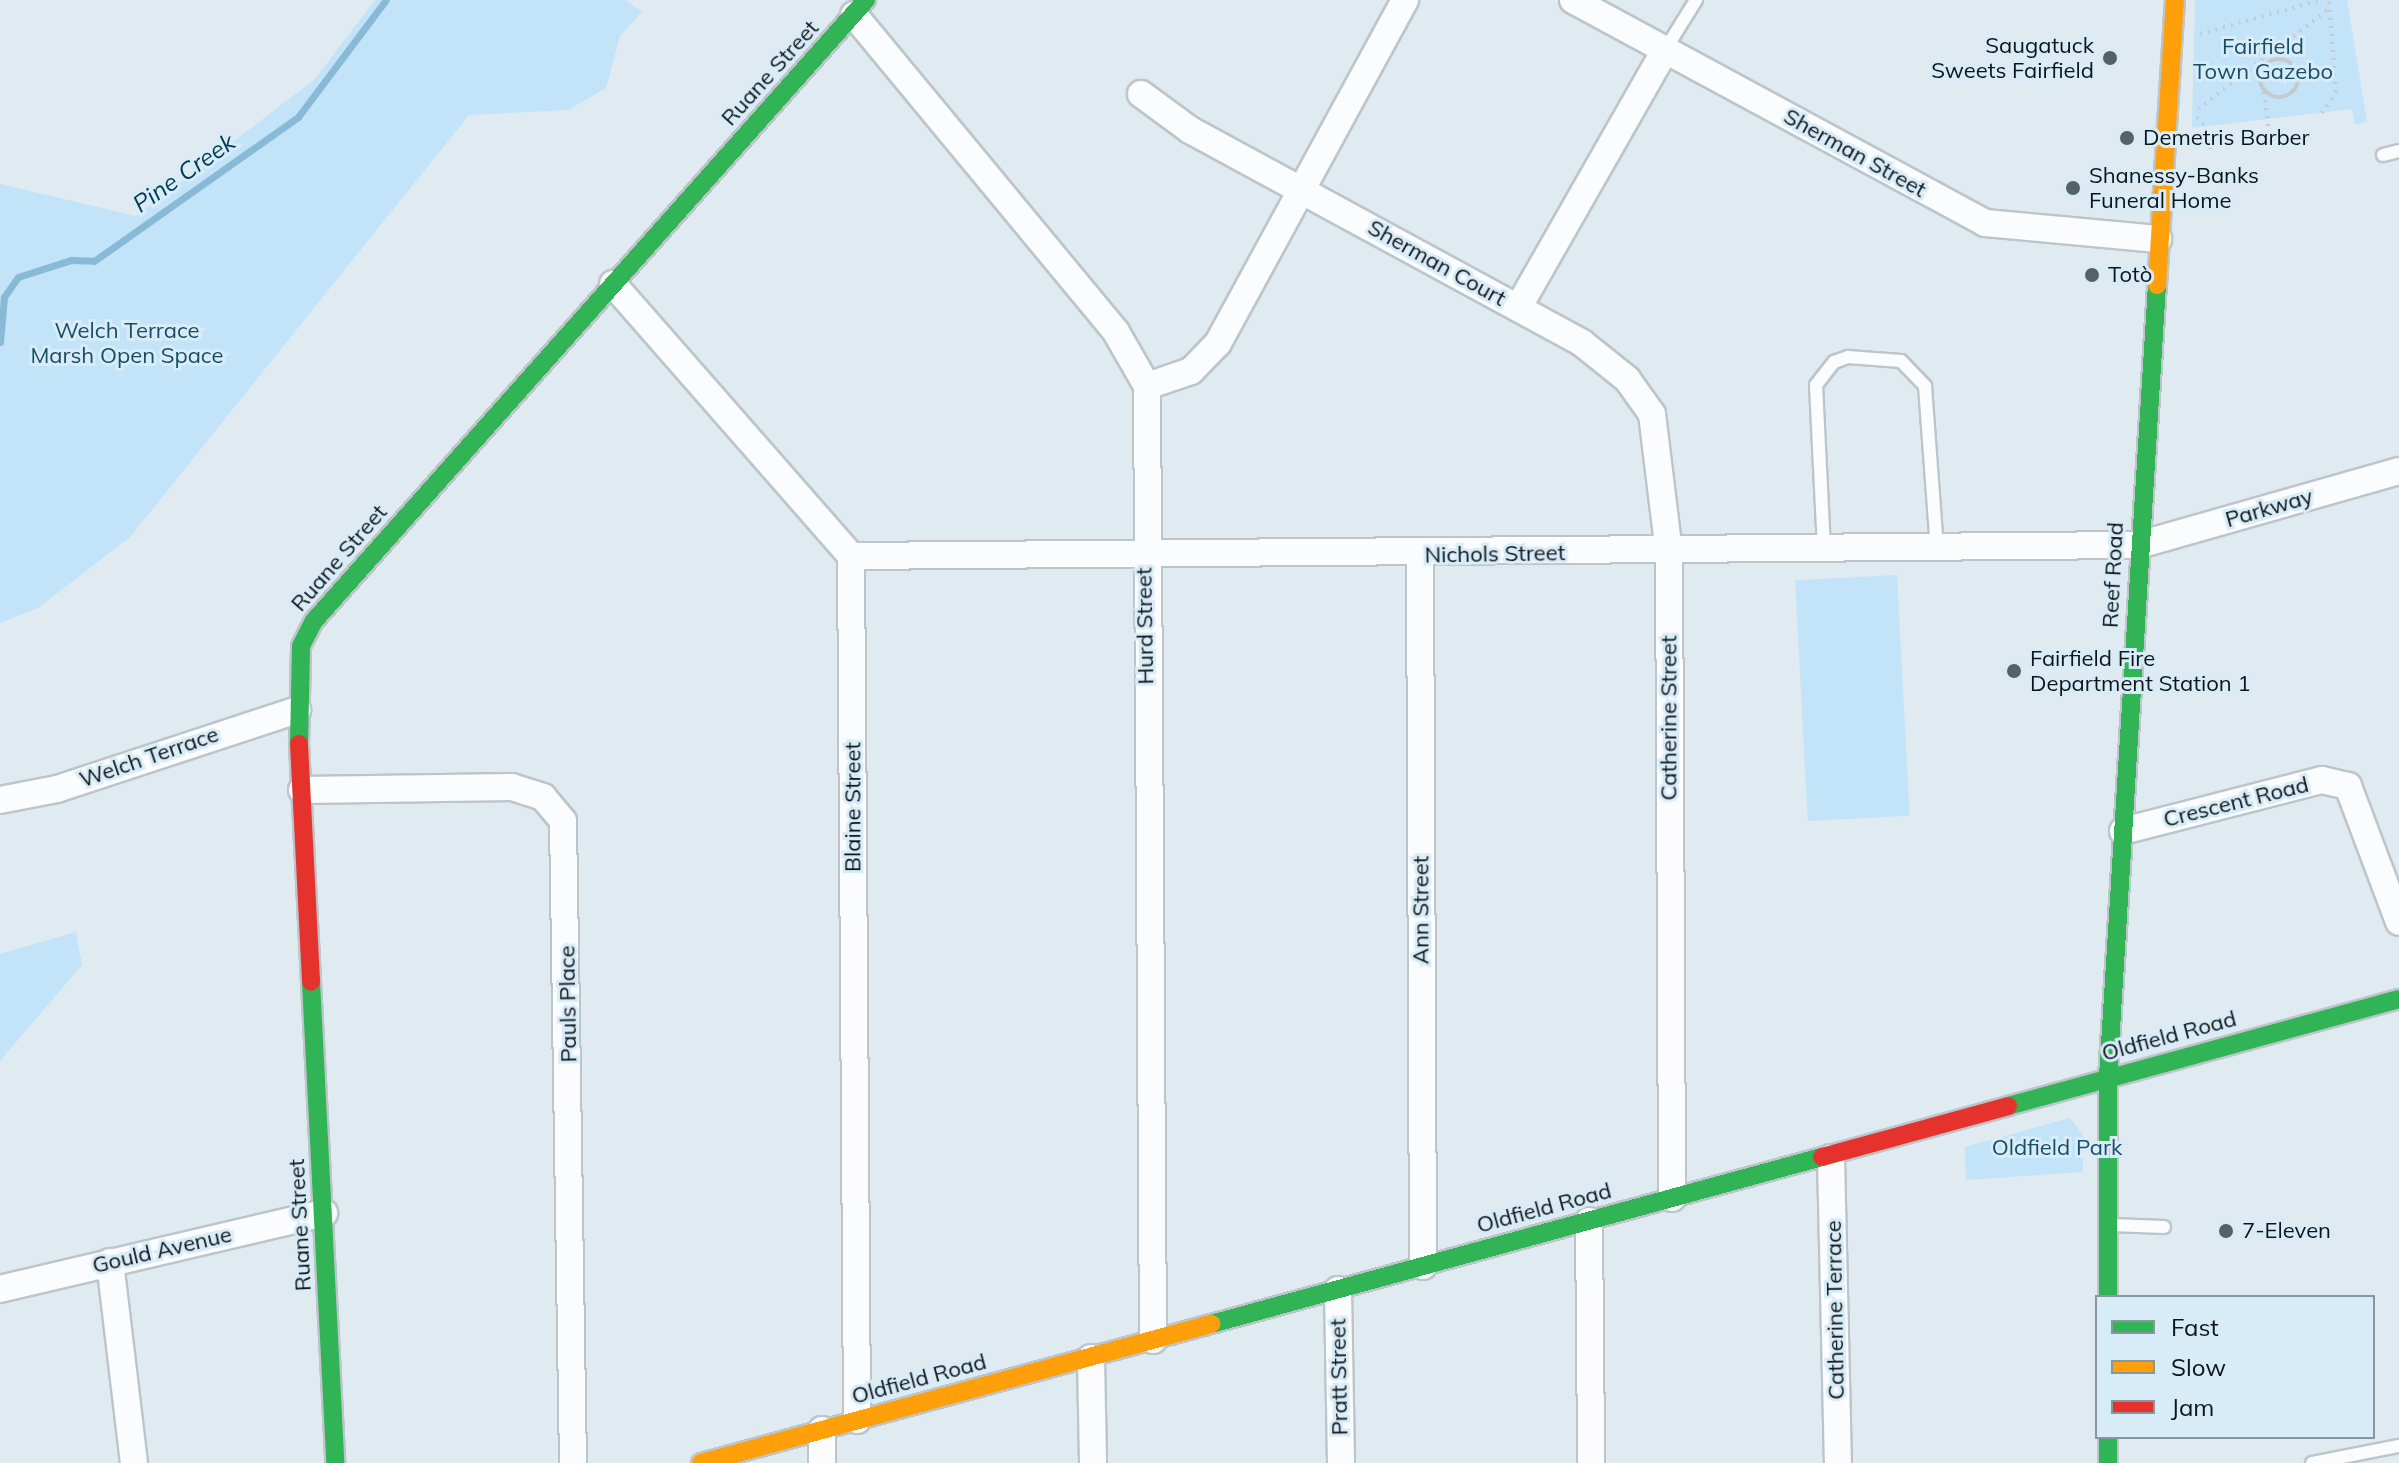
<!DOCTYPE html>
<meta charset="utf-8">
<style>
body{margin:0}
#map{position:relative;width:2399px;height:1463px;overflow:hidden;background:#dfeaf1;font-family:Mulish,sans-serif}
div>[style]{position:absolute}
.green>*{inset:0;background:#c2e3f8;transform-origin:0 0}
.stream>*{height:7px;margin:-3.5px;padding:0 3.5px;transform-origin:3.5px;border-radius:3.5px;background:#88bad7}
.path>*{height:4px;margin-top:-2px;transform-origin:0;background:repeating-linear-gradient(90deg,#c6cacd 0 2px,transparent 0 8px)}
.path>.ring{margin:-2px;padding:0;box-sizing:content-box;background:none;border:4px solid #c6cacd;border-radius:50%}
.roads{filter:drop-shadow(2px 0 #bdc5ca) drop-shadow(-2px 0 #bdc5ca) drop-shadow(0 2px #bdc5ca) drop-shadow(0 -2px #bdc5ca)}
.lane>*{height:12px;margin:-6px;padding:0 6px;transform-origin:6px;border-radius:6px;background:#fafcfd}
.street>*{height:26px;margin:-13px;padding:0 13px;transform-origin:13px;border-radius:13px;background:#fafcfd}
.fast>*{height:18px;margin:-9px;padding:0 9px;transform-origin:9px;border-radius:9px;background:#30b455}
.slow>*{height:18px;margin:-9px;padding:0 9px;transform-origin:9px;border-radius:9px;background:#ff9f0a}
.jam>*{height:18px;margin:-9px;padding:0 9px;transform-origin:9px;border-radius:9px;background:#e5322d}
.dots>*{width:22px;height:22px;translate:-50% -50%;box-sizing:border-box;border:4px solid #d8ecf8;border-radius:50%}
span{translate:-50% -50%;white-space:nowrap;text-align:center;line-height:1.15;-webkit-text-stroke:6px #d8ecf8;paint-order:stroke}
.poi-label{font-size:22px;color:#0e1519}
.right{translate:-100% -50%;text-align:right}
.left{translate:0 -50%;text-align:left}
.park-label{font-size:22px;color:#184d68}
.street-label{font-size:22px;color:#0e1519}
.water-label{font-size:24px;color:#003953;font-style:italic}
.legend{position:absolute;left:2095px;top:1295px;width:280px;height:144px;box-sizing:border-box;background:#d8ecf8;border:2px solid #87969f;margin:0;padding:10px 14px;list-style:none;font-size:24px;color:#0e1519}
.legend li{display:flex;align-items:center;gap:16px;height:40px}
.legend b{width:40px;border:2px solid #87969f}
</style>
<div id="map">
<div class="green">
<div style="clip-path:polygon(375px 0,626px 0,642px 12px,620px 36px,606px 88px,568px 110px,469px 115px,130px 537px,38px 608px,0 623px,0 184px,136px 216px,314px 80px)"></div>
<div style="clip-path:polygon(2195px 0,2347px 0,2367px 122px,2355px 124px,2352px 109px,2192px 128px)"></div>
<div style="left:1897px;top:575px;width:241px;height:102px;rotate:87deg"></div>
<div style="clip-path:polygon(76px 932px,82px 965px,0 1061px,0 954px)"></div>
<div style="clip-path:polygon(2070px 1118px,2083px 1135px,2083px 1172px,1966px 1180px,1965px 1147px)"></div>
</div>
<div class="stream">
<div style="left:0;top:342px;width:45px;rotate:-84.9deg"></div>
<div style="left:4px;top:297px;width:24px;rotate:-55deg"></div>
<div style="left:18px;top:277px;width:56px;rotate:-17.8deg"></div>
<div style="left:71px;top:260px;width:23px;rotate:2deg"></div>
<div style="left:94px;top:261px;width:250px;rotate:-35.2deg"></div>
<div style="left:298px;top:117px;width:146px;rotate:-53.1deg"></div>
</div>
<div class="path">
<div style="left:2200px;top:34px;width:126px;rotate:-15.7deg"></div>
<div class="ring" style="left:2260px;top:59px;width:34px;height:34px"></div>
<div style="left:2264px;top:92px;width:56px;rotate:82.9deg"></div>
<div style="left:2198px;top:109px;width:166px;rotate:-37.4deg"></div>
<div style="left:2322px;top:113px;width:25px;rotate:-56deg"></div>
<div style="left:2336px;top:92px;width:92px;rotate:-94.4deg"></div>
<div style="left:2197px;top:117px;width:18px;rotate:49deg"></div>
<div style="left:2209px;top:131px;width:22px;rotate:85deg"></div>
</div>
<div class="roads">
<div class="lane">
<div style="left:1665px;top:50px;width:59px;rotate:-58.2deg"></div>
<div style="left:2383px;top:155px;width:16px;rotate:-14deg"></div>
<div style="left:1824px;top:549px;width:164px;rotate:-92.8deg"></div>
<div style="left:1816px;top:385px;width:29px;rotate:-52deg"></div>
<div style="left:1834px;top:362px;width:15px;rotate:-20deg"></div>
<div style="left:1848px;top:357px;width:53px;rotate:4.3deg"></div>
<div style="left:1901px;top:361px;width:35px;rotate:46deg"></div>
<div style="left:1925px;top:386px;width:162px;rotate:85.8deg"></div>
<div style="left:2112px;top:1225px;width:52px;rotate:2.2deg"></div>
<div style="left:2312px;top:1463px;width:89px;rotate:-11.1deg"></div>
</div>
<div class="street">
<div style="left:1573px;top:0;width:468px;rotate:28.4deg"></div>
<div style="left:1985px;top:223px;width:174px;rotate:5.3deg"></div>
<div style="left:854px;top:15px;width:411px;rotate:50.4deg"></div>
<div style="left:1116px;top:332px;width:62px;rotate:60.1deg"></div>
<div style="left:1147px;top:386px;width:954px;rotate:89.64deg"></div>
<div style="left:1141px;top:94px;width:61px;rotate:36.3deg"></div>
<div style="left:1190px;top:130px;width:446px;rotate:28.5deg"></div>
<div style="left:1582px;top:343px;width:58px;rotate:38.7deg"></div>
<div style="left:1627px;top:379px;width:43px;rotate:54.5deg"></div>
<div style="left:1652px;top:414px;width:139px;rotate:83deg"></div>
<div style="left:1669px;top:552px;width:646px;rotate:89.73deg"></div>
<div style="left:613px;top:284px;width:361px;rotate:48.8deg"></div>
<div style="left:851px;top:556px;width:864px;rotate:89.6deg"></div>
<div style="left:1518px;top:308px;width:297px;rotate:-60.3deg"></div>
<div style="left:1147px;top:386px;width:46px;rotate:-18.8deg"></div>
<div style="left:1191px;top:371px;width:39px;rotate:-46deg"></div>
<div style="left:1218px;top:343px;width:391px;rotate:-61.4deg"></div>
<div style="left:1420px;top:554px;width:712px;rotate:89.76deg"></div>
<div style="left:851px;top:556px;width:1288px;rotate:-0.49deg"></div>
<div style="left:2139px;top:545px;width:270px;rotate:-15.9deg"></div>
<div style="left:302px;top:790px;width:210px;rotate:-0.8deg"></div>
<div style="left:512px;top:787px;width:33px;rotate:18deg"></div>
<div style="left:543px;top:797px;width:31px;rotate:50deg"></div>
<div style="left:563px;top:821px;width:642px;rotate:89.11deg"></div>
<div style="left:0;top:800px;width:58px;rotate:-10.9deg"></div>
<div style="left:57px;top:789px;width:253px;rotate:-18.2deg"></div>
<div style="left:2123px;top:831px;width:205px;rotate:-14.4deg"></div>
<div style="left:2322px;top:780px;width:27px;rotate:13deg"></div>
<div style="left:2348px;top:786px;width:145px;rotate:69.4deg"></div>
<div style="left:1831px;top:1158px;width:305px;rotate:88.7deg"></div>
<div style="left:1589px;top:1221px;width:242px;rotate:89.5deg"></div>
<div style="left:110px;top:1262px;width:202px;rotate:83.2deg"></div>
<div style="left:0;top:1289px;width:333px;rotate:-13.2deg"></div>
<div style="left:1338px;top:1290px;width:173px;rotate:89deg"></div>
<div style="left:1091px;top:1358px;width:105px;rotate:88.9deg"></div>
<div style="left:822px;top:1430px;width:33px;rotate:90deg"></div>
</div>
<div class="fast">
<div style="left:299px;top:744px;width:98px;rotate:-88.8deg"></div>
<div style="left:301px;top:646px;width:28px;rotate:-63deg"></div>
<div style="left:314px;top:621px;width:831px;rotate:-48.37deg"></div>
<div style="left:311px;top:982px;width:482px;rotate:87.1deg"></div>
<div style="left:2008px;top:1106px;width:405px;rotate:-15.3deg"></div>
<div style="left:2108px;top:1297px;width:220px;rotate:-90deg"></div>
<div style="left:2108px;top:1077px;width:794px;rotate:-86.46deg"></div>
<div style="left:1211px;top:1324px;width:633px;rotate:-15.29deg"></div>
<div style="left:2108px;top:1437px;width:26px;rotate:90deg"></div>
</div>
<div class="slow">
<div style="left:2157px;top:285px;width:286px;rotate:-86.4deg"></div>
<div style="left:701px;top:1463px;width:529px;rotate:-15.25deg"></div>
</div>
<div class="jam">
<div style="left:299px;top:744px;width:238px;rotate:87.1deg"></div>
<div style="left:1822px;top:1157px;width:193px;rotate:-15.3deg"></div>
</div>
</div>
<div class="dots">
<div style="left:2110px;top:58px;background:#576065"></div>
<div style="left:2127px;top:138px;background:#576065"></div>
<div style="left:2073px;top:188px;background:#576065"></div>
<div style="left:2092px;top:275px;background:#576065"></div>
<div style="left:2014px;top:671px;background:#576065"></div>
<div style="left:2226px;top:1231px;background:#576065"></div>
</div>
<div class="poi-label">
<span class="right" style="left:2094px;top:58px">Saugatuck<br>Sweets Fairfield</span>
<span class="left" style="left:2143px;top:138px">Demetris Barber</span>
<span class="left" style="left:2089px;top:188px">Shanessy-Banks<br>Funeral Home</span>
<span class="left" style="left:2108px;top:275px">Totò</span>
<span class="left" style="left:2030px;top:671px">Fairfield Fire<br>Department Station 1</span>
<span class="left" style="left:2242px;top:1231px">7-Eleven</span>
</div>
<div class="park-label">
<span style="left:2263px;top:59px">Fairfield<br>Town Gazebo</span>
<span style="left:127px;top:343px">Welch Terrace<br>Marsh Open Space</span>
<span style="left:2057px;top:1148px">Oldfield Park</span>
</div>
<div class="street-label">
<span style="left:770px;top:73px;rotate:-48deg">Ruane Street</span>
<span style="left:1855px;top:153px;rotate:29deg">Sherman Street</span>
<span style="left:1437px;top:263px;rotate:29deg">Sherman Court</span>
<span style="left:2269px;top:508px;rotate:-16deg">Parkway</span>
<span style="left:1495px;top:554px;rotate:-1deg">Nichols Street</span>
<span style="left:339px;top:558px;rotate:-49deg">Ruane Street</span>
<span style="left:2113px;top:575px;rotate:-87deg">Reef Road</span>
<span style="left:1145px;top:626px;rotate:-91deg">Hurd Street</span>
<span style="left:1669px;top:718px;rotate:-90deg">Catherine Street</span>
<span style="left:149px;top:757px;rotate:-19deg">Welch Terrace</span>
<span style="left:2236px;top:802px;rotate:-14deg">Crescent Road</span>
<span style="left:853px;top:807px;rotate:-90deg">Blaine Street</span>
<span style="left:1421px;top:910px;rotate:-90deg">Ann Street</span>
<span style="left:568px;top:1004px;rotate:-91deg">Pauls Place</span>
<span style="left:2169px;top:1036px;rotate:-15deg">Oldfield Road</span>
<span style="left:1544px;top:1208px;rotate:-15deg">Oldfield Road</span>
<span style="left:300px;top:1225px;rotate:-93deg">Ruane Street</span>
<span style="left:162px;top:1250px;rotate:-13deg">Gould Avenue</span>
<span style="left:1835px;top:1310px;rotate:-91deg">Catherine Terrace</span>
<span style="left:1339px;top:1377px;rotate:-91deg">Pratt Street</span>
<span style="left:919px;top:1379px;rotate:-15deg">Oldfield Road</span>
</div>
<div class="water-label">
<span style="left:184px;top:173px;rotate:-35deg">Pine Creek</span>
</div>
<ul class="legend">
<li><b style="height:10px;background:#30b455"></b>Fast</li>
<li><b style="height:10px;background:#ff9f0a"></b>Slow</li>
<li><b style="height:10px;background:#e5322d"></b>Jam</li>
</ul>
</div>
